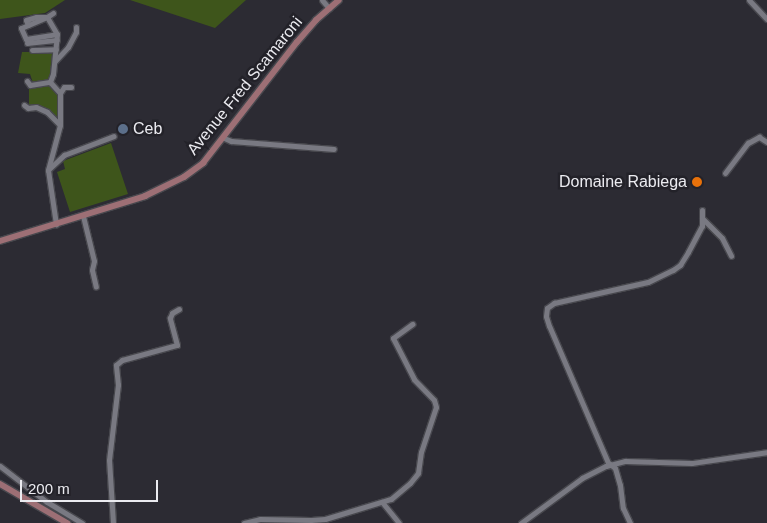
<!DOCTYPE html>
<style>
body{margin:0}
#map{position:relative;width:767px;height:523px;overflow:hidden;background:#2c2b33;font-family:Arial,sans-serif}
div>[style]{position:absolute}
.green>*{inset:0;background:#3e551b}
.roads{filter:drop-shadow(1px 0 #48484e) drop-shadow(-1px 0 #48484e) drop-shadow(0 1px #48484e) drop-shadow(0 -1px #48484e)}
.minor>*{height:5px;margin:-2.5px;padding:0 2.5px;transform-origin:2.5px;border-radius:2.5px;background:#797982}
.major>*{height:6px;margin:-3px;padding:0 3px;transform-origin:3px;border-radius:3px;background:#9d6f75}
.dots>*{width:14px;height:14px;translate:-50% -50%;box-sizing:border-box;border:2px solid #232229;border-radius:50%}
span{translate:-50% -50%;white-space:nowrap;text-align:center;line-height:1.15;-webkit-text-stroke:5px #232229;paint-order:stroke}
.street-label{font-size:16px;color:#ebebf0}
.poi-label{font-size:16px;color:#ebebf0}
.left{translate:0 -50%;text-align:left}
.right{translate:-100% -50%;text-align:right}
.scale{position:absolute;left:20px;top:480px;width:138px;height:22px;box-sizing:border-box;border:2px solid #ebebf0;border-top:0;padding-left:6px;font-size:15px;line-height:18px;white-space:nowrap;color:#ebebf0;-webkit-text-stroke:4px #232229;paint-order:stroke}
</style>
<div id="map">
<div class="green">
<div style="clip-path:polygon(0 0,65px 0,45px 13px,0 19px)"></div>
<div style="clip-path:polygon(130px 0,246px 0,215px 28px)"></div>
<div style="clip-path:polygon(22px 52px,53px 52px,49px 81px,33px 83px,30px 74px,18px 73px)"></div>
<div style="clip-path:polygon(49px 85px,58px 94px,58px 122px,49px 110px,37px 105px,29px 105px,29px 87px)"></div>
<div style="clip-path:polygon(111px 143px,128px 194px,70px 212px,57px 172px,65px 169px,63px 161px)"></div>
</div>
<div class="roads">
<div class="minor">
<div style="left:322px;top:0;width:11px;rotate:49deg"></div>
<div style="left:749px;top:0;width:26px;rotate:47deg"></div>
<div style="left:53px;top:13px;width:7px;rotate:146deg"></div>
<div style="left:47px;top:17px;width:20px;rotate:60deg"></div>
<div style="left:57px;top:34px;width:40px;rotate:95.7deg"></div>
<div style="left:53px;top:74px;width:9px;rotate:111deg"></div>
<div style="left:50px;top:82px;width:15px;rotate:48deg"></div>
<div style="left:60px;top:93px;width:32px;rotate:90deg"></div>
<div style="left:60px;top:125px;width:47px;rotate:104.9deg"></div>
<div style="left:48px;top:170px;width:55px;rotate:81.6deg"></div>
<div style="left:28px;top:25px;width:5px;rotate:-112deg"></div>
<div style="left:26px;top:20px;width:10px;rotate:-17deg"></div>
<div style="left:36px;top:17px;width:11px"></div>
<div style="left:47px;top:17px;width:28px;rotate:157deg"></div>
<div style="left:21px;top:28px;width:12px;rotate:66deg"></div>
<div style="left:26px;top:39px;width:31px;rotate:-9deg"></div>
<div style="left:27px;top:43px;width:30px;rotate:-6deg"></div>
<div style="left:32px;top:50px;width:24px;rotate:-2deg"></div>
<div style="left:55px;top:61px;width:19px;rotate:-47deg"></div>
<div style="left:68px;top:47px;width:17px;rotate:-62deg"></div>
<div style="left:76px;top:32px;width:5px;rotate:-90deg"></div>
<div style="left:27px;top:81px;width:5px;rotate:53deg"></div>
<div style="left:30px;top:85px;width:20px;rotate:-9deg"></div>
<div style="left:60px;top:93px;width:7px;rotate:-56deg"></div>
<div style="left:64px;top:87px;width:7px"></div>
<div style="left:24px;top:105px;width:5px;rotate:37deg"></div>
<div style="left:28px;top:108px;width:8px;rotate:-7deg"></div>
<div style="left:36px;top:107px;width:12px;rotate:24deg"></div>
<div style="left:47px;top:112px;width:18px;rotate:45deg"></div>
<div style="left:224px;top:138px;width:8px;rotate:23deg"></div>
<div style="left:231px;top:141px;width:103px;rotate:4.4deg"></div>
<div style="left:49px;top:169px;width:21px;rotate:-43deg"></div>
<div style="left:64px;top:155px;width:53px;rotate:-20.8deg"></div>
<div style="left:725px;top:173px;width:38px;rotate:-53deg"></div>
<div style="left:748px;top:143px;width:13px;rotate:-29deg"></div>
<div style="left:759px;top:137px;width:9px;rotate:32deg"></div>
<div style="left:83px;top:216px;width:46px;rotate:76.3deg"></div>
<div style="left:94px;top:261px;width:9px;rotate:103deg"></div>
<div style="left:92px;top:270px;width:17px;rotate:77deg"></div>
<div style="left:702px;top:218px;width:28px;rotate:45deg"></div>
<div style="left:722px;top:238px;width:20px;rotate:63deg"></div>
<div style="left:610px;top:464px;width:6px;rotate:39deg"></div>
<div style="left:615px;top:468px;width:18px;rotate:74deg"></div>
<div style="left:620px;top:485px;width:23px;rotate:83deg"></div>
<div style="left:623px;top:508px;width:17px;rotate:65deg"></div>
<div style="left:609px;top:465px;width:151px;rotate:-113.3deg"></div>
<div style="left:549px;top:326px;width:10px;rotate:-107deg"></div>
<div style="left:546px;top:316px;width:8px;rotate:-83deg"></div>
<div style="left:547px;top:308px;width:9px;rotate:-36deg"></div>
<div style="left:554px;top:303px;width:96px;rotate:-12.6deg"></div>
<div style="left:648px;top:282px;width:28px;rotate:-26deg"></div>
<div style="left:673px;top:270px;width:9px;rotate:-36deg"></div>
<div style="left:680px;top:265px;width:15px;rotate:-58deg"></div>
<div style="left:688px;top:252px;width:30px;rotate:-62deg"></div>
<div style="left:702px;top:226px;width:16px;rotate:-90deg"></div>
<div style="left:0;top:466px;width:59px;rotate:37.5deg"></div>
<div style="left:47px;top:502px;width:41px;rotate:31deg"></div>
<div style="left:382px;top:502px;width:27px;rotate:51deg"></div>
<div style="left:113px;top:523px;width:63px;rotate:-93.6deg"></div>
<div style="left:109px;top:460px;width:76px;rotate:-83.2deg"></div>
<div style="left:118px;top:385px;width:20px;rotate:-96deg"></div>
<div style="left:116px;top:365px;width:8px;rotate:-40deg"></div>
<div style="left:122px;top:360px;width:57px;rotate:-15.3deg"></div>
<div style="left:177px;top:345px;width:28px;rotate:-105deg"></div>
<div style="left:170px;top:318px;width:5px;rotate:-68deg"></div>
<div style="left:172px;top:313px;width:8px;rotate:-30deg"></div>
<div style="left:244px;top:523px;width:16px;rotate:-14deg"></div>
<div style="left:260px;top:519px;width:51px;rotate:1.1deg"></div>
<div style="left:311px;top:520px;width:14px;rotate:-4deg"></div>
<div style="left:325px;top:519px;width:69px;rotate:-16.9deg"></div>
<div style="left:391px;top:499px;width:25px;rotate:-40deg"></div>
<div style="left:410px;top:483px;width:13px;rotate:-51deg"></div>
<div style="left:418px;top:473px;width:21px;rotate:-82deg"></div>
<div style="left:421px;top:452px;width:47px;rotate:-71.6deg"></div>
<div style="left:436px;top:407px;width:7px;rotate:-106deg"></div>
<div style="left:434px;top:400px;width:29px;rotate:-134deg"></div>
<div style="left:414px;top:379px;width:46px;rotate:-117.1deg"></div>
<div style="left:393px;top:338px;width:24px;rotate:-36deg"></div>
<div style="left:521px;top:523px;width:76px;rotate:-36.4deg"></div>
<div style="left:582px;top:478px;width:27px;rotate:-27deg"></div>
<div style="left:606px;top:466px;width:20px;rotate:-15deg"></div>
<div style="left:625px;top:461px;width:67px;rotate:1.7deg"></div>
<div style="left:692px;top:463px;width:76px;rotate:-8.3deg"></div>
</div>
<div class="major">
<div style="left:0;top:241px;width:152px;rotate:-17.2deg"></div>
<div style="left:145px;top:196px;width:43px;rotate:-26deg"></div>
<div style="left:184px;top:177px;width:24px;rotate:-36deg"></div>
<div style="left:203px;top:163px;width:153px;rotate:-52.2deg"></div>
<div style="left:297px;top:42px;width:29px;rotate:-49deg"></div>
<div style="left:316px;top:20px;width:30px;rotate:-41deg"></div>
<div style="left:0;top:484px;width:78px;rotate:30.2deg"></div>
</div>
</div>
<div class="dots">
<div style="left:123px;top:129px;background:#5c6f8a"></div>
<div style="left:697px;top:182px;background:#e8710a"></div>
</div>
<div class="street-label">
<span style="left:245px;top:86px;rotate:-51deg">Avenue Fred Scamaroni</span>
</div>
<div class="poi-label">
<span class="left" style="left:133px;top:129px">Ceb</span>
<span class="right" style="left:687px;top:182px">Domaine Rabiega</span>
</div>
<div class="scale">200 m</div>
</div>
